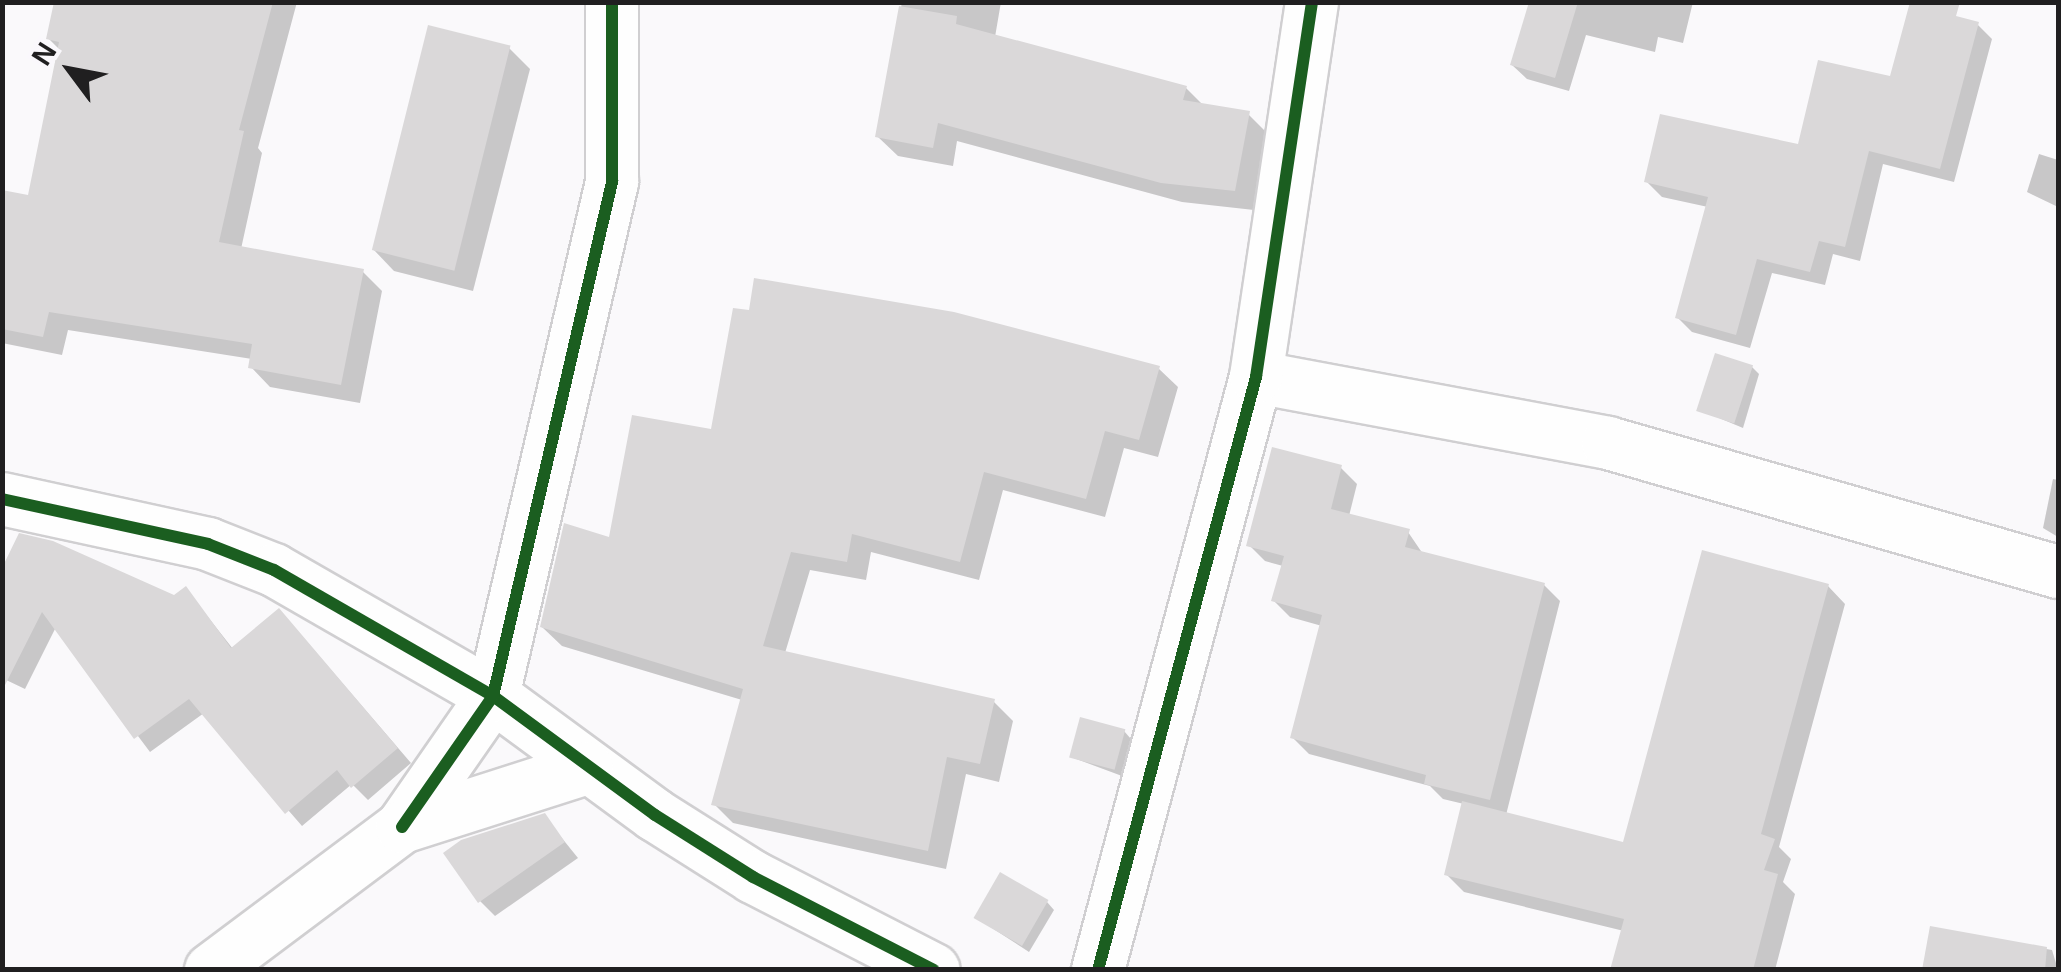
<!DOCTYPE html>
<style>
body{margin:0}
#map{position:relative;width:2061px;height:972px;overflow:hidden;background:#faf9fb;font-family:Arial,sans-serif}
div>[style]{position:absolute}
.shadow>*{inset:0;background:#0003}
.building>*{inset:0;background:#dad8d9;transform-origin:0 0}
.roads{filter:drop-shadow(2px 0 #d0cfd1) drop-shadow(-2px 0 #d0cfd1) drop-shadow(0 2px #d0cfd1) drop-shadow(0 -2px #d0cfd1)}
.minor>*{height:52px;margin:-26px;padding:0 26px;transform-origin:26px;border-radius:26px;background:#fefefe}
.cycleway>*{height:12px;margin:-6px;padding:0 6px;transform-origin:6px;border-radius:6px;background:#1b5e20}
span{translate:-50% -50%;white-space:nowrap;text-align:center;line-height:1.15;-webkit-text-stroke:8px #faf8fc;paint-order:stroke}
.frame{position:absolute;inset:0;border:5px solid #201f20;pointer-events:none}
.north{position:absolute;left:20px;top:20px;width:100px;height:100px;-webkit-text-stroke:8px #faf8fc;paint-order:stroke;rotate:302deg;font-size:28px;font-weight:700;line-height:40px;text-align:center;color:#201f20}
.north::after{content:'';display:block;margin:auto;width:35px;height:45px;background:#201f20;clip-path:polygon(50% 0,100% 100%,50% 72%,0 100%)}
</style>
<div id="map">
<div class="shadow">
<div style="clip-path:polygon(57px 2px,297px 2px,258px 148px,262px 153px,241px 249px,362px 271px,382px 291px,360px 403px,270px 387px,251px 367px,252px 359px,68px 330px,62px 355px,2px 343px,2px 193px,30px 198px,60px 50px,48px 38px)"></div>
<div style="clip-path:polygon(902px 2px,1001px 2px,995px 37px,1186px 88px,1204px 106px,1248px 114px,1268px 134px,1254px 210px,1182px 202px,957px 141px,953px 166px,898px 156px,878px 137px)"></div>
<div style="clip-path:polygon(1547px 2px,1693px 2px,1683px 43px,1658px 37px,1655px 52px,1586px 35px,1569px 91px,1527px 79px,1512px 65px)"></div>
<div style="clip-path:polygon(1977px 24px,1992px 39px,1954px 182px,1883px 164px,1860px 261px,1833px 254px,1825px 285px,1772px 273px,1750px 348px,1692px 332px,1678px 318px,1708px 207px,1662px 197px,1647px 182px,1800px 147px)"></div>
<div style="clip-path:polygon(509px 48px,530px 69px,473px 291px,394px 271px,373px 249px)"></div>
<div style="clip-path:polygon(2039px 154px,2058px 160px,2058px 207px,2027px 192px)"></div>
<div style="clip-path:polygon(1752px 367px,1759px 374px,1743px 428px,1700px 410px)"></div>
<div style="clip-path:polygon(1158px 368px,1178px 387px,1158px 457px,1124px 448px,1105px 517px,1003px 490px,979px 580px,871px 552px,866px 580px,810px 570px,785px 653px,994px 702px,1013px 721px,999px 782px,966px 774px,946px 869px,733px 823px,714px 804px,742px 700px,562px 646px,542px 627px,611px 540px,713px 432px)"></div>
<div style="clip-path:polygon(1341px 468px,1357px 484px,1349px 516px,1408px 532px,1423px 554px,1544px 585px,1560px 601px,1506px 815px,1625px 845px,1828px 586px,1845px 604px,1779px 847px,1791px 859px,1783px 882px,1795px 894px,1775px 970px,1615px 970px,1624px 931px,1464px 892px,1446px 874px,1464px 804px,1443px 799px,1430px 786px,1309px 754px,1292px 737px,1322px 626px,1290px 617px,1274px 601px,1283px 566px,1265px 561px,1249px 545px)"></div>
<div style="clip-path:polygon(2053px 479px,2058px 480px,2058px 537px,2043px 528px)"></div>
<div style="clip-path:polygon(2px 587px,175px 598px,186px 589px,233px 649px,282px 613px,411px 763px,368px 800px,352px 784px,302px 826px,204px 713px,150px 752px,56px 627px,25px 689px,2px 678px)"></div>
<div style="clip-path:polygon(1124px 731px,1131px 739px,1122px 776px,1071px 757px)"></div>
<div style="clip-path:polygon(544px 816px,578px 858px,495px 916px,480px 901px)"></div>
<div style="clip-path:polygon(1047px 902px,1054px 910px,1029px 952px,975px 917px)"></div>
<div style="clip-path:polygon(1932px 929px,2052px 950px,2058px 970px,1925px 970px)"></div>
</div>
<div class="building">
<div style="clip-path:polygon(54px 2px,273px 2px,239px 130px,244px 131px,219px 242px,364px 269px,341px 385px,248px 368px,252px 344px,49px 312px,43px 337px,2px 329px,2px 190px,28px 195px,59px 42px,46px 39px)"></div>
<div style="clip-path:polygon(1529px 2px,1578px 2px,1555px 78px,1510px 65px)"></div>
<div style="clip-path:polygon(1910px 2px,1960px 2px,1956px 16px,1979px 22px,1940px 169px,1869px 151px,1845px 247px,1819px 241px,1810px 272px,1757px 259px,1736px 335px,1675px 318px,1708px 197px,1644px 182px,1660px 114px,1798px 144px,1818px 60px,1890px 76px)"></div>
<div style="clip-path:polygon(899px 6px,957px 16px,956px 24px,1187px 86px,1183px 100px,1250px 111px,1235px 191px,1161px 183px,938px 123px,933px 148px,875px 137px)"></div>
<div style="left:428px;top:25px;width:85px;height:232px;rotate:14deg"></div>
<div style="clip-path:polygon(754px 278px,954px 312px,1160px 366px,1139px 440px,1105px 431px,1086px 499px,984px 472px,960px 562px,852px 534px,847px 562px,791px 552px,763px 646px,995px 699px,980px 764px,947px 757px,928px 851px,711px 805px,743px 689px,540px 627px,564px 523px,609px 537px,632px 415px,711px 429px,733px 308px,749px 310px)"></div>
<div style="left:1715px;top:353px;width:40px;height:61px;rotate:18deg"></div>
<div style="clip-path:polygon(1272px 447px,1342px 465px,1331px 509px,1410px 529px,1405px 547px,1545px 583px,1490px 800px,1424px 784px,1426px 775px,1290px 738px,1322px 615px,1271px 601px,1284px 556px,1246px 546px)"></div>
<div style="clip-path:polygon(19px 533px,53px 541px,174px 595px,186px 586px,231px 648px,279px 608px,398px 748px,351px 788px,337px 770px,285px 814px,189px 699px,134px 739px,42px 612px,2px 691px,2px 568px)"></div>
<div style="clip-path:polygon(1702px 550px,1829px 584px,1761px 834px,1775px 839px,1764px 870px,1778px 874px,1753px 970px,1610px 970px,1624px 919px,1444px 875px,1462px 801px,1623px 842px)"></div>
<div style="left:1080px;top:717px;width:47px;height:42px;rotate:15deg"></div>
<div style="clip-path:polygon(545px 813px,565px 842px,478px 903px,443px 853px,461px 840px)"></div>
<div style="left:1000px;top:872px;width:56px;height:53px;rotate:30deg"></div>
<div style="clip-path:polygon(1930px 926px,2047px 947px,2045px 970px,1922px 970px)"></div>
</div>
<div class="roads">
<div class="minor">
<div style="left:1256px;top:377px;width:358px;rotate:10.6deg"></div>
<div style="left:1608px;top:443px;width:468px;rotate:16deg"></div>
<div style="left:2px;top:499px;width:211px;rotate:12.3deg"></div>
<div style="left:208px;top:544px;width:71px;rotate:21.5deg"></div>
<div style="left:274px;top:570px;width:253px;rotate:29.9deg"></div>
<div style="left:493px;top:696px;width:201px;rotate:36.3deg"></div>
<div style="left:655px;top:815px;width:116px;rotate:32.3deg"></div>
<div style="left:753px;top:877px;width:203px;rotate:27.2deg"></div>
<div style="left:402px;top:827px;width:160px;rotate:-55.2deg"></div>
<div style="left:493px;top:696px;width:528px;rotate:-76.96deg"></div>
<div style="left:612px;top:182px;width:180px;rotate:-90deg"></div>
<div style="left:211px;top:970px;width:239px;rotate:-36.8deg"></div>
<div style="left:402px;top:827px;width:194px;rotate:-17.7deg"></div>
<div style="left:1098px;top:970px;width:614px;rotate:-75.08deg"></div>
<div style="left:1256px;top:377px;width:379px;rotate:-81.5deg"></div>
</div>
</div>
<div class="cycleway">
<div style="left:2px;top:499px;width:211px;rotate:12.3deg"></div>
<div style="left:208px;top:544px;width:71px;rotate:21.5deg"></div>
<div style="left:274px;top:570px;width:253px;rotate:29.9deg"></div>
<div style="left:493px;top:696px;width:201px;rotate:36.3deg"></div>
<div style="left:655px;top:815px;width:116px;rotate:32.3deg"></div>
<div style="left:753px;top:877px;width:203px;rotate:27.2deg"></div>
<div style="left:402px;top:827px;width:160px;rotate:-55.2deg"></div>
<div style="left:493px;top:696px;width:528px;rotate:-76.96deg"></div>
<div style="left:612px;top:182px;width:180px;rotate:-90deg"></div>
<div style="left:1098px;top:970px;width:614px;rotate:-75.08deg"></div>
<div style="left:1256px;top:377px;width:379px;rotate:-81.5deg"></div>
</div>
<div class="frame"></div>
<div class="north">N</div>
</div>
